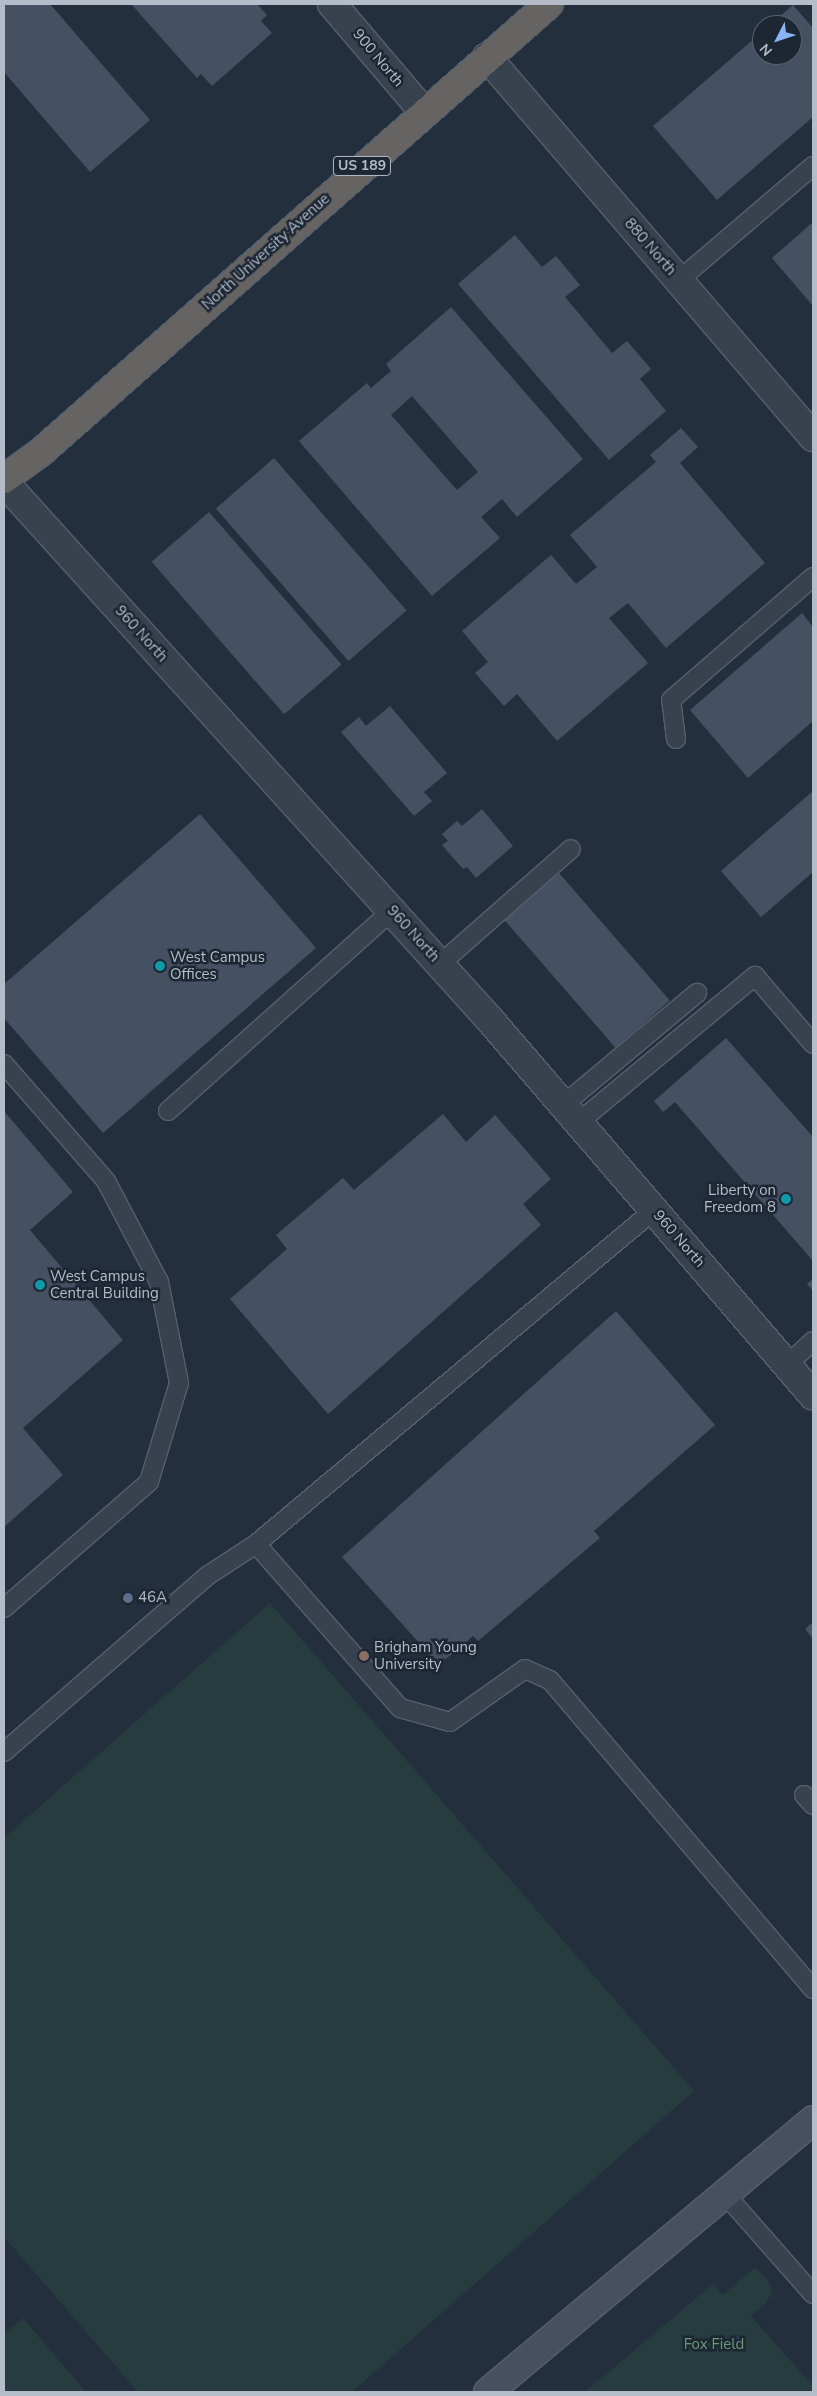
<!DOCTYPE html>
<style>
body{margin:0}
#map{position:relative;width:817px;height:2396px;overflow:hidden;background:#242f3e;font-family:"Nunito Sans",sans-serif}
div>[style]{position:absolute}
.green>*{inset:0;background:#263c3f}
.building>*{inset:0;background:#455162;transform-origin:0 0}
.roads{filter:drop-shadow(1px 0 #565f6c) drop-shadow(-1px 0 #565f6c) drop-shadow(0 1px #565f6c) drop-shadow(0 -1px #565f6c)}
.service>*{height:18px;margin:-9px;padding:0 9px;transform-origin:9px;border-radius:9px;background:#38414e}
.minor>*{height:28px;margin:-14px;padding:0 14px;transform-origin:14px;border-radius:14px;background:#38414e}
.secondary>*{height:28px;margin:-14px;padding:0 14px;transform-origin:14px;border-radius:14px;background:#465061}
.trunk>*{height:28px;margin:-14px;padding:0 14px;transform-origin:14px;border-radius:14px;background:#656462}
.dots>*{width:14px;height:14px;translate:-50% -50%;box-sizing:border-box;border:2px solid #1d2633;border-radius:50%}
span{translate:-50% -50%;white-space:nowrap;text-align:center;line-height:1.15;-webkit-text-stroke:5px #1d2633;paint-order:stroke}
.shield-label span{padding:1px 4px;background:#1d2633;border:1px solid;border-radius:4px;-webkit-text-stroke-width:0}
.shield-label{font-size:14px;color:#b4bcc9;font-weight:700}
.street-label{font-size:15px;color:#b4bcc9}
.poi-label{font-size:15px;color:#b4bcc9}
.left{translate:0 -50%;text-align:left}
.right{translate:-100% -50%;text-align:right}
.park-label{font-size:15px;color:#6b9a76}
.frame{position:absolute;inset:0;border:5px solid #b4bcc9;pointer-events:none}
.north{position:absolute;left:752px;top:15px;width:50px;height:50px;box-sizing:border-box;background:#1d2633;border:1px solid #59626f;border-radius:50%;rotate:229deg;font-size:14px;font-weight:700;line-height:20px;text-align:center;color:#b4bcc9}
.north::after{content:'';display:block;margin:auto;width:18px;height:22px;background:#8ab4f8;clip-path:polygon(50% 0,100% 100%,50% 72%,0 100%)}
</style>
<div id="map">
<div class="green">
<div style="clip-path:polygon(270px 1603px,694px 2091px,352px 2392px,138px 2392px,4px 2237px,4px 1838px)"></div>
<div style="clip-path:polygon(755px 2267px,768px 2280px,772px 2292px,766px 2303px,751px 2316px,813px 2386px,813px 2392px,585px 2392px,713px 2284px,723px 2295px)"></div>
<div style="clip-path:polygon(23px 2318px,86px 2392px,4px 2392px,4px 2334px)"></div>
</div>
<div class="building">
<div style="clip-path:polygon(4px 4px,50px 4px,150px 120px,90px 172px,4px 72px)"></div>
<div style="clip-path:polygon(131px 4px,257px 4px,267px 15px,261px 21px,272px 33px,212px 86px,201px 74px,197px 78px)"></div>
<div style="clip-path:polygon(793px 5px,813px 28px,813px 117px,717px 200px,653px 126px,762px 32px,762px 55px,792px 55px,792px 25px,770px 25px)"></div>
<div style="clip-path:polygon(813px 222px,813px 306px,772px 258px)"></div>
<div style="clip-path:polygon(515px 235px,542px 267px,556px 256px,580px 285px,565px 297px,612px 353px,627px 341px,651px 369px,640px 379px,666px 411px,609px 460px,458px 284px)"></div>
<div style="clip-path:polygon(evenodd,451px 307px,583px 459px,517px 517px,502px 499px,481px 517px,500px 538px,432px 596px,299px 441px,367px 383px,371px 388px,391px 371px,386px 364px,451px 307px,412px 396px,478px 472px,457px 490px,391px 415px,412px 396px)"></div>
<div style="clip-path:polygon(681px 428px,698px 447px,680px 463px,765px 563px,666px 648px,628px 603px,609px 618px,648px 663px,557px 741px,517px 694px,504px 706px,475px 673px,488px 662px,462px 631px,551px 555px,576px 584px,597px 567px,570px 535px,656px 462px,650px 455px)"></div>
<div style="left:274px;top:458px;width:202px;height:77px;rotate:49deg"></div>
<div style="left:209px;top:512px;width:202px;height:76px;rotate:49deg"></div>
<div style="clip-path:polygon(802px 613px,813px 627px,813px 721px,748px 778px,690px 710px)"></div>
<div style="clip-path:polygon(390px 706px,447px 773px,424px 792px,432px 801px,414px 816px,341px 732px,359px 717px,366px 726px)"></div>
<div style="clip-path:polygon(813px 791px,813px 872px,761px 917px,721px 871px)"></div>
<div style="clip-path:polygon(482px 809px,513px 846px,476px 878px,467px 867px,463px 869px,442px 845px,448px 841px,442px 834px,457px 821px,462px 826px)"></div>
<div style="clip-path:polygon(200px 814px,316px 948px,103px 1133px,4px 1018px,4px 984px)"></div>
<div style="left:559px;top:873px;width:169px;height:72px;rotate:49deg"></div>
<div style="clip-path:polygon(726px 1038px,813px 1137px,813px 1261px,675px 1102px,663px 1112px,654px 1101px)"></div>
<div style="clip-path:polygon(4px 1111px,73px 1192px,30px 1230px,123px 1340px,23px 1428px,63px 1475px,4px 1527px)"></div>
<div style="clip-path:polygon(443px 1114px,466px 1142px,495px 1115px,551px 1179px,523px 1204px,541px 1225px,328px 1414px,230px 1299px,287px 1249px,276px 1235px,343px 1178px,354px 1190px)"></div>
<div style="clip-path:polygon(813px 1279px,813px 1291px,807px 1284px)"></div>
<div style="clip-path:polygon(616px 1311px,715px 1425px,594px 1531px,600px 1538px,478px 1641px,473px 1636px,439px 1665px,342px 1557px)"></div>
<div style="clip-path:polygon(813px 1622px,813px 1639px,805px 1629px)"></div>
</div>
<div class="roads">
<div class="service">
<div style="left:679px;top:280px;width:176px;rotate:-40.4deg"></div>
<div style="left:676px;top:739px;width:39px;rotate:-97deg"></div>
<div style="left:671px;top:700px;width:188px;rotate:-40.9deg"></div>
<div style="left:440px;top:964px;width:174px;rotate:-41.3deg"></div>
<div style="left:4px;top:1064px;width:155px;rotate:48.9deg"></div>
<div style="left:106px;top:1181px;width:114px;rotate:62.3deg"></div>
<div style="left:159px;top:1282px;width:103px;rotate:78.8deg"></div>
<div style="left:179px;top:1383px;width:103px;rotate:106.9deg"></div>
<div style="left:149px;top:1482px;width:192px;rotate:139deg"></div>
<div style="left:563px;top:1105px;width:175px;rotate:-39.9deg"></div>
<div style="left:168px;top:1111px;width:300px;rotate:-41.8deg"></div>
<div style="left:579px;top:1122px;width:229px;rotate:-39.7deg"></div>
<div style="left:755px;top:976px;width:89px;rotate:49.5deg"></div>
<div style="left:787px;top:1365px;width:35px;rotate:-43deg"></div>
<div style="left:256px;top:1544px;width:218px;rotate:48.7deg"></div>
<div style="left:400px;top:1708px;width:52px;rotate:15.6deg"></div>
<div style="left:450px;top:1722px;width:92px;rotate:-35.2deg"></div>
<div style="left:525px;top:1669px;width:27px;rotate:24deg"></div>
<div style="left:550px;top:1680px;width:406px;rotate:49.6deg"></div>
<div style="left:4px;top:1752px;width:269px;rotate:-40.9deg"></div>
<div style="left:207px;top:1576px;width:59px;rotate:-33.1deg"></div>
<div style="left:256px;top:1544px;width:520px;rotate:-40deg"></div>
<div style="left:804px;top:1795px;width:13px;rotate:48deg"></div>
<div style="left:725px;top:2194px;width:133px;rotate:48.7deg"></div>
</div>
<div class="minor">
<div style="left:332px;top:4px;width:142px;rotate:49.6deg"></div>
<div style="left:487px;top:57px;width:501px;rotate:49.37deg"></div>
<div style="left:4px;top:482px;width:726px;rotate:47.9deg"></div>
<div style="left:491px;top:1021px;width:494px;rotate:49.3deg"></div>
</div>
<div class="secondary">
<div style="left:488px;top:2392px;width:424px;rotate:-39.9deg"></div>
</div>
<div class="trunk">
<div style="left:4px;top:479px;width:46px;rotate:-36.1deg"></div>
<div style="left:41px;top:452px;width:677px;rotate:-41.41deg"></div>
</div>
</div>
<div class="dots">
<div style="left:160px;top:966px;background:#0f9aa8"></div>
<div style="left:786px;top:1199px;background:#0f9aa8"></div>
<div style="left:40px;top:1285px;background:#0f9aa8"></div>
<div style="left:128px;top:1598px;background:#5c6f8a"></div>
<div style="left:364px;top:1656px;background:#8d6e63"></div>
</div>
<div class="shield-label">
<span style="left:362px;top:166px">US 189</span>
</div>
<div class="street-label">
<span style="left:378px;top:58px;rotate:50deg">900 North</span>
<span style="left:650px;top:247px;rotate:49deg">880 North</span>
<span style="left:266px;top:252px;rotate:-42deg">North University Avenue</span>
<span style="left:141px;top:634px;rotate:48deg">960 North</span>
<span style="left:413px;top:934px;rotate:48deg">960 North</span>
<span style="left:679px;top:1239px;rotate:49deg">960 North</span>
</div>
<div class="poi-label">
<span class="left" style="left:170px;top:966px">West Campus<br>Offices</span>
<span class="right" style="left:776px;top:1199px">Liberty on<br>Freedom 8</span>
<span class="left" style="left:50px;top:1285px">West Campus<br>Central Building</span>
<span class="left" style="left:138px;top:1598px">46A</span>
<span class="left" style="left:374px;top:1656px">Brigham Young<br>University</span>
</div>
<div class="park-label">
<span style="left:714px;top:2345px">Fox Field</span>
</div>
<div class="frame"></div>
<div class="north">N</div>
</div>
